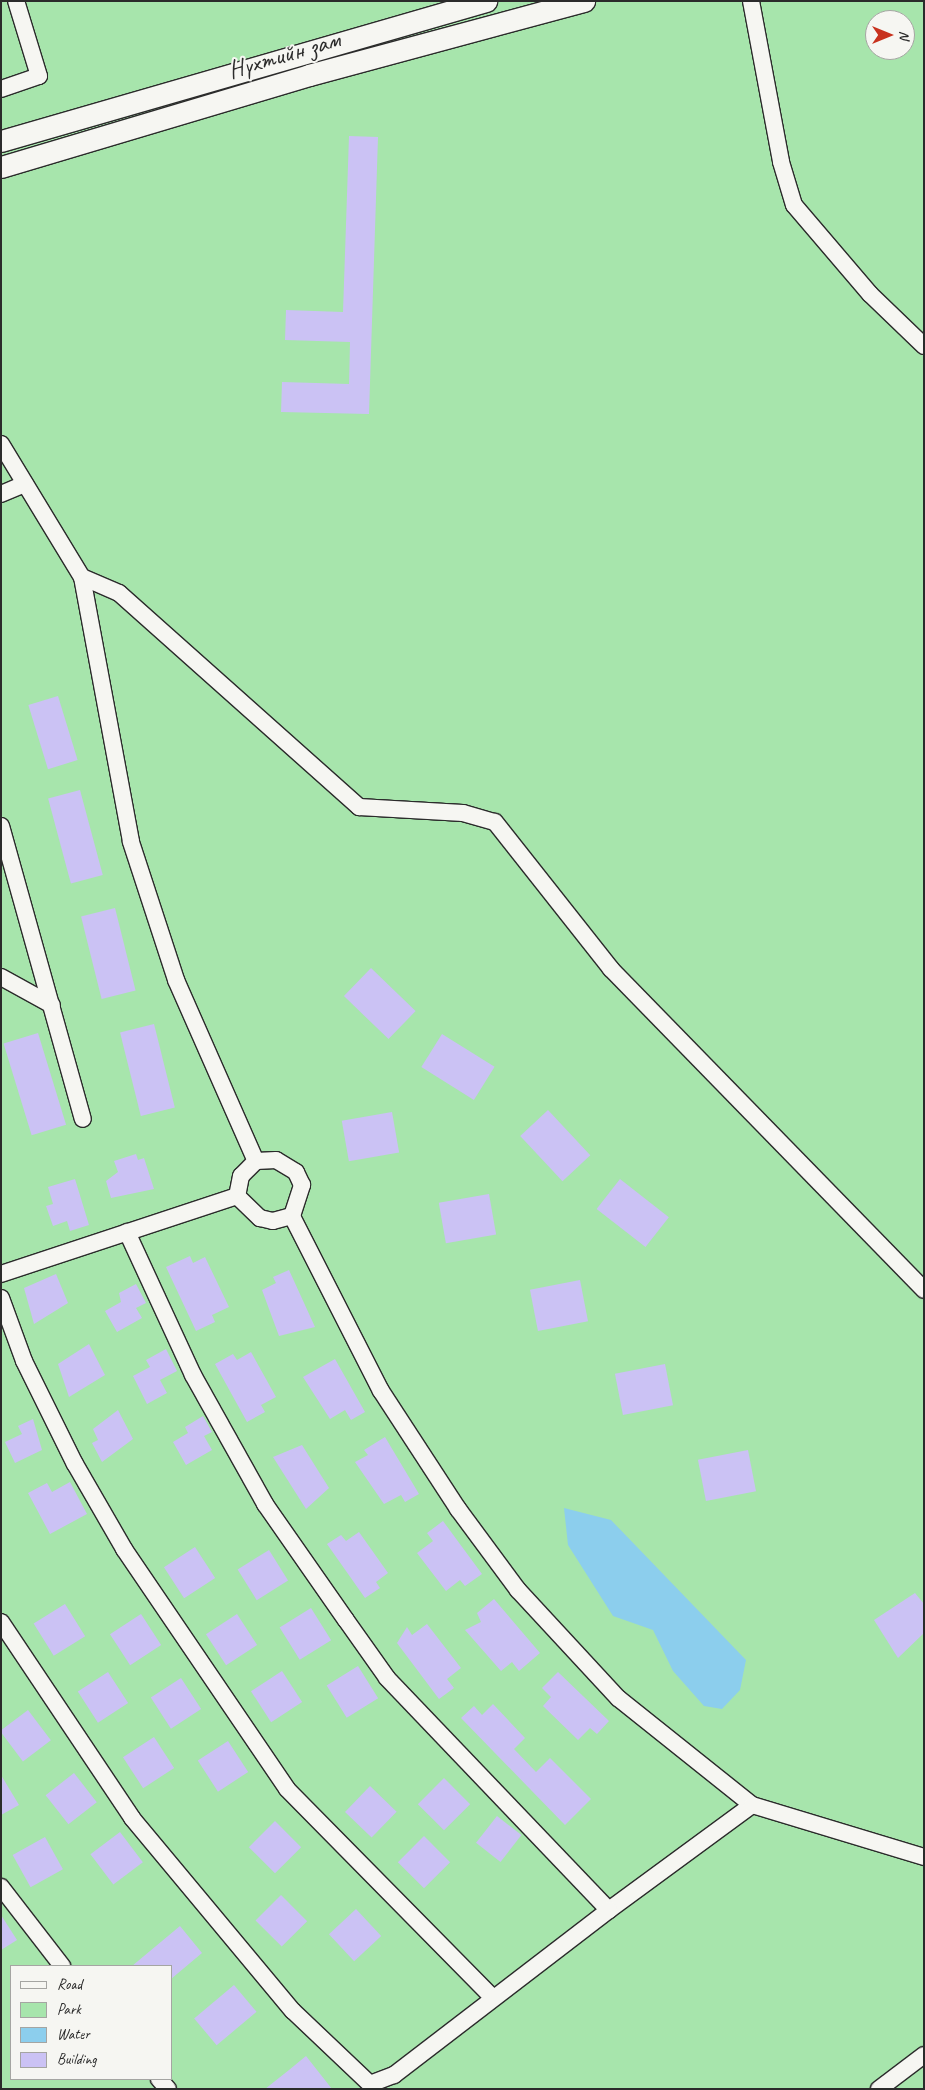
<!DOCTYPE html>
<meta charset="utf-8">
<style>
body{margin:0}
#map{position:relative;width:925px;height:2090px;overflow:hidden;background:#e9e6f3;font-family:Caveat,sans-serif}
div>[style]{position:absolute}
.green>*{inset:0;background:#a7e5ac}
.water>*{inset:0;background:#8cceed}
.building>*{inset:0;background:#cbc2f4;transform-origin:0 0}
.roads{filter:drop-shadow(1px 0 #2b2b2b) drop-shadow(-1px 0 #2b2b2b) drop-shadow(0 1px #2b2b2b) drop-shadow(0 -1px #2b2b2b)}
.minor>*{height:16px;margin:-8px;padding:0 8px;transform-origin:8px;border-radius:8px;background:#f6f6f2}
.major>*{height:21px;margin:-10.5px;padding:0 10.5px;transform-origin:10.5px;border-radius:10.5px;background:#f6f6f2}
span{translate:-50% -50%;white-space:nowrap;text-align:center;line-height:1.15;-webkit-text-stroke:4px #f6f6f2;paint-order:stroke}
.street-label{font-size:25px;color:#2b2b2b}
.frame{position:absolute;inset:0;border:2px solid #2b2b2b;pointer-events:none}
.legend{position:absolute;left:10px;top:1965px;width:162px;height:115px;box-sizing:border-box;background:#f6f6f2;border:1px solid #a5a5a2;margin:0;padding:6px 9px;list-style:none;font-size:15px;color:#2b2b2b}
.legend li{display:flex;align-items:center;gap:10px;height:25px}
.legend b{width:25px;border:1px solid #a5a5a2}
.north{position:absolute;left:865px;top:10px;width:50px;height:50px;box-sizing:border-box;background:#f6f6f2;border:1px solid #a5a5a2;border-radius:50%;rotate:90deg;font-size:14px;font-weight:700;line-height:20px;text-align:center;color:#2b2b2b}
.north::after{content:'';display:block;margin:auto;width:18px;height:22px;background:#c8321e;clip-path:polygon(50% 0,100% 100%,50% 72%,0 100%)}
</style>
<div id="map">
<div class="green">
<div style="clip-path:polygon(evenodd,1px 1px,924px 1px,924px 2089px,1px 2089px,1px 1px,875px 20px,905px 20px,905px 50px,875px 50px,875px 20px,1px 1px,11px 1966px,171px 1966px,171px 2079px,11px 2079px,11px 1966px)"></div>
</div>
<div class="water">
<div style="clip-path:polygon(564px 1508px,611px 1520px,746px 1660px,740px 1690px,722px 1709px,704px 1706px,673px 1671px,653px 1630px,613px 1616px,568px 1545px)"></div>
</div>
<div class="building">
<div style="clip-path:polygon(349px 136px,378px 137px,369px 414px,281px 412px,282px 382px,349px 384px,350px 342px,285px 340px,286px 310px,343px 312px)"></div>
<div style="left:58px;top:696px;width:67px;height:31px;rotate:73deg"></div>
<div style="left:80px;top:790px;width:88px;height:33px;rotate:75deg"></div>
<div style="left:115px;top:908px;width:85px;height:35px;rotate:76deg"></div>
<div style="left:371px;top:968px;width:62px;height:39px;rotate:44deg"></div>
<div style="left:154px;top:1024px;width:86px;height:35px;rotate:76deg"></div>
<div style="left:38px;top:1033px;width:96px;height:36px;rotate:73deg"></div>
<div style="left:442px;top:1034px;width:62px;height:39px;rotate:32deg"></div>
<div style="left:548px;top:1110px;width:62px;height:38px;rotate:47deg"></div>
<div style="left:392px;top:1112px;width:41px;height:51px;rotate:80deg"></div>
<div style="clip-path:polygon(136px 1154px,138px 1160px,144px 1158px,154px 1189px,111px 1198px,106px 1181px,118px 1172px,114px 1161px)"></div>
<div style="clip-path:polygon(75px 1179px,89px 1225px,70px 1231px,67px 1221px,53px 1226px,46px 1206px,53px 1204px,48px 1187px)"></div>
<div style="left:620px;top:1179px;width:62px;height:38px;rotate:38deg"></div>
<div style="left:489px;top:1194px;width:41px;height:51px;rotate:80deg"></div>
<div style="clip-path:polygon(190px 1256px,193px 1263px,205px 1257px,229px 1307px,212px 1315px,215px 1322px,196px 1331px,166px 1267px)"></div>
<div style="clip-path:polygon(289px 1270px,315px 1327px,279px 1336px,262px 1290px,276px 1283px,273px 1277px)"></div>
<div style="clip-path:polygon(56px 1274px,68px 1303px,34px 1324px,24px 1288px)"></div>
<div style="left:580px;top:1280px;width:42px;height:51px;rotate:79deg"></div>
<div style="clip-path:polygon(136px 1284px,146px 1303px,136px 1308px,142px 1318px,117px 1332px,105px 1311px,121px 1302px,119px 1293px)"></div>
<div style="clip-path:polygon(89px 1344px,105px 1375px,69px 1397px,58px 1364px)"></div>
<div style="clip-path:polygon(166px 1349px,177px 1371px,160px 1380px,167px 1393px,147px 1404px,133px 1376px,150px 1367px,146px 1360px)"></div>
<div style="clip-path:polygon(251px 1352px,276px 1397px,261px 1405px,265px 1412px,247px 1422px,215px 1364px,233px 1354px,237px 1360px)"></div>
<div style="clip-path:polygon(335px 1359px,365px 1412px,351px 1420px,345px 1410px,330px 1419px,303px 1377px)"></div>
<div style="left:665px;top:1364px;width:42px;height:51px;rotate:79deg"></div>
<div style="clip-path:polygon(118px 1410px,133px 1439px,102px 1462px,92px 1443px,98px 1440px,93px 1429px)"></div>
<div style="clip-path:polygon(203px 1416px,212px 1432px,204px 1436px,212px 1450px,186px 1465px,173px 1442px,188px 1433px,185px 1427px)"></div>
<div style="clip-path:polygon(33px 1419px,42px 1450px,15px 1463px,5px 1442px,22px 1434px,18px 1426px)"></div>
<div style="clip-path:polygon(385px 1437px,419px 1494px,405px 1502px,401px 1495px,384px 1504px,355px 1462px,368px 1455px,364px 1450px)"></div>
<div style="clip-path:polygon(302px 1445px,329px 1488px,306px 1509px,273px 1457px)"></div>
<div style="left:748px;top:1450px;width:42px;height:51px;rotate:79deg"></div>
<div style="clip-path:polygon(70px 1482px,87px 1514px,50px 1534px,28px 1493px,47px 1483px,52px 1492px)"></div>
<div style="clip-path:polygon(443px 1521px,482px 1574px,465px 1586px,460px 1580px,446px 1591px,417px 1553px,433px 1541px,427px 1533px)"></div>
<div style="clip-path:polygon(359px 1532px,388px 1573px,376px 1582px,380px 1588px,365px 1598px,327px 1544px,341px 1535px,346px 1541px)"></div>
<div style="left:195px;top:1547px;width:37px;height:37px;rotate:57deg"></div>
<div style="left:269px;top:1550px;width:36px;height:37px;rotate:58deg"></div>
<div style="clip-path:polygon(915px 1593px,924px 1604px,924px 1633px,898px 1658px,874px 1620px)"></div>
<div style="clip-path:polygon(494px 1599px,540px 1653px,519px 1671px,512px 1662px,501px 1671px,465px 1630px,481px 1622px,477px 1613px)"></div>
<div style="left:65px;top:1604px;width:38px;height:37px;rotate:58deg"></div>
<div style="left:311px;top:1608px;width:38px;height:37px;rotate:58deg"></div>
<div style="left:141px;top:1614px;width:37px;height:37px;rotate:57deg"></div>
<div style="left:237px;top:1614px;width:37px;height:37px;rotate:57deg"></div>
<div style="clip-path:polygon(427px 1624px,461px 1668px,447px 1679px,454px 1688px,439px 1699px,397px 1643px,407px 1627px,412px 1635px)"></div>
<div style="left:358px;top:1666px;width:38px;height:37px;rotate:58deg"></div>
<div style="left:282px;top:1671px;width:37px;height:37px;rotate:57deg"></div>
<div style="left:108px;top:1672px;width:37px;height:36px;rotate:57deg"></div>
<div style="clip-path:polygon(558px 1672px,609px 1721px,597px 1734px,590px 1728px,578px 1740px,543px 1706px,551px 1697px,542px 1688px)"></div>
<div style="left:181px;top:1678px;width:37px;height:36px;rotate:57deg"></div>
<div style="clip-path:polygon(493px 1704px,525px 1738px,514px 1749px,536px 1772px,550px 1758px,591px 1799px,565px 1825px,461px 1718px,474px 1706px,482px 1715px)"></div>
<div style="left:28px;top:1710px;width:38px;height:35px;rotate:53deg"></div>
<div style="left:154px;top:1737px;width:37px;height:37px;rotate:57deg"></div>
<div style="left:228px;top:1741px;width:37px;height:36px;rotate:57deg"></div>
<div style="left:74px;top:1773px;width:37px;height:36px;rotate:52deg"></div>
<div style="clip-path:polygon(1px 1775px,19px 1805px,1px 1815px)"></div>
<div style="left:444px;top:1778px;width:37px;height:37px;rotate:45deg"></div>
<div style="left:370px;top:1786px;width:37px;height:36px;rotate:44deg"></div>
<div style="left:497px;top:1816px;width:31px;height:34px;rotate:38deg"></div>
<div style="left:275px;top:1821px;width:37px;height:37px;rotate:45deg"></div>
<div style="left:120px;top:1832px;width:38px;height:37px;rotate:53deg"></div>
<div style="left:424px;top:1836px;width:37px;height:37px;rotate:45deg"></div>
<div style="left:45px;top:1837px;width:37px;height:37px;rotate:61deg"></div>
<div style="left:281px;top:1895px;width:37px;height:36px;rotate:45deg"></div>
<div style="left:356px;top:1909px;width:37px;height:37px;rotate:47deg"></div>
<div style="clip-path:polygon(1px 1915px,17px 1940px,1px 1950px)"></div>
<div style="clip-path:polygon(180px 1926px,202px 1953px,171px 1979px,171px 1966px,132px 1966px)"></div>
<div style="left:234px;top:1985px;width:35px;height:52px;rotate:50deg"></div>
<div style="clip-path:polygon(306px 2056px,332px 2089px,265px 2089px,289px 2070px)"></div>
</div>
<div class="roads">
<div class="minor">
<div style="left:751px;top:1px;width:164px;rotate:79.4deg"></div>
<div style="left:781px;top:162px;width:45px;rotate:73.2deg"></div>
<div style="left:794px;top:205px;width:117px;rotate:49.5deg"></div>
<div style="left:870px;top:294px;width:75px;rotate:43.9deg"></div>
<div style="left:1px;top:89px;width:40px;rotate:-18.9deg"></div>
<div style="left:39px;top:76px;width:78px;rotate:-107deg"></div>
<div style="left:1px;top:444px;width:156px;rotate:58.7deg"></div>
<div style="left:82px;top:577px;width:269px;rotate:79.5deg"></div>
<div style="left:131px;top:842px;width:145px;rotate:71.9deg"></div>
<div style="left:176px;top:980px;width:198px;rotate:66.2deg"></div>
<div style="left:256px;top:1161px;width:21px;rotate:135deg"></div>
<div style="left:241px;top:1176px;width:20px;rotate:101deg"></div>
<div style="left:237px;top:1196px;width:32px;rotate:44deg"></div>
<div style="left:260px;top:1218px;width:13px;rotate:13deg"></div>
<div style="left:273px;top:1221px;width:20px;rotate:-15deg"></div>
<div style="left:1px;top:494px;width:26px;rotate:-23deg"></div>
<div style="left:82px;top:577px;width:40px;rotate:23.4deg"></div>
<div style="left:119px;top:593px;width:322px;rotate:41.7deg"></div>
<div style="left:359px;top:807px;width:104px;rotate:3.3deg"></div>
<div style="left:463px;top:813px;width:33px;rotate:16deg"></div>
<div style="left:495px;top:822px;width:187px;rotate:51.7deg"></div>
<div style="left:611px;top:969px;width:448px;rotate:45.7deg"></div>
<div style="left:1px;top:826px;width:304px;rotate:74.4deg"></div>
<div style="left:1px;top:977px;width:58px;rotate:28.8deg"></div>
<div style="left:127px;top:1232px;width:157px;rotate:65.2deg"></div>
<div style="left:193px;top:1375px;width:148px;rotate:60.8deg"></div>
<div style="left:265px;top:1504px;width:141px;rotate:55.1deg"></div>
<div style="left:346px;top:1620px;width:71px;rotate:54.7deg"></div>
<div style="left:387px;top:1678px;width:321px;rotate:46.3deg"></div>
<div style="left:609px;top:1910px;width:177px;rotate:-36.3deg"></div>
<div style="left:752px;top:1805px;width:171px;rotate:-141.4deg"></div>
<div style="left:618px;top:1698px;width:147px;rotate:-132.8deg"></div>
<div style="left:518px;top:1590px;width:101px;rotate:-126.5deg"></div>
<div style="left:458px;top:1509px;width:141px;rotate:-123.1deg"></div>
<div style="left:381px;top:1391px;width:196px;rotate:-117deg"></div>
<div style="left:292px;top:1216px;width:33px;rotate:-72deg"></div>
<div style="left:302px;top:1185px;width:14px;rotate:-115deg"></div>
<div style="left:296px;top:1172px;width:23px;rotate:-149deg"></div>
<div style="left:276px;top:1160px;width:20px;rotate:177deg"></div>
<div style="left:1px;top:1274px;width:249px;rotate:-18.3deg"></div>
<div style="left:1px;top:1298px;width:67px;rotate:69.9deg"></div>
<div style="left:24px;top:1361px;width:115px;rotate:63.7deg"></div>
<div style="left:75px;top:1464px;width:98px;rotate:60deg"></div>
<div style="left:124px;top:1549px;width:290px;rotate:55.8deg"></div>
<div style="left:287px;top:1789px;width:293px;rotate:45.4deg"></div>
<div style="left:1px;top:1622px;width:236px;rotate:56.2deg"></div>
<div style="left:132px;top:1818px;width:251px;rotate:50.2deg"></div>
<div style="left:293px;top:2011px;width:106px;rotate:43.5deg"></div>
<div style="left:370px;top:2084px;width:26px;rotate:-21deg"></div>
<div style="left:394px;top:2075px;width:271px;rotate:-37.5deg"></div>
<div style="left:752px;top:1805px;width:180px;rotate:16.8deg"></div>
<div style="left:1px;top:1887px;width:100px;rotate:52.3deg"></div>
<div style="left:159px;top:2079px;width:13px;rotate:48deg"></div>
<div style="left:879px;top:2089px;width:56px;rotate:-37.1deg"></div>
</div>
<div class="major">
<div style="left:1px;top:141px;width:505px;rotate:-16.1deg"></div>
<div style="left:1px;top:167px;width:321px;rotate:-16.6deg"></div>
<div style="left:309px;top:75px;width:285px;rotate:-15.1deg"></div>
</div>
</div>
<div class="street-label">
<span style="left:284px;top:55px;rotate:-16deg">Нүхтийн зам</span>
</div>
<div class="frame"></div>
<ul class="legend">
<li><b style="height:6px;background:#f6f6f2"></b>Road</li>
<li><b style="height:14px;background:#a7e5ac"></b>Park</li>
<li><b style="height:14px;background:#8cceed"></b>Water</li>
<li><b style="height:14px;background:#cbc2f4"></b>Building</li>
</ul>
<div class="north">N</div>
</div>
